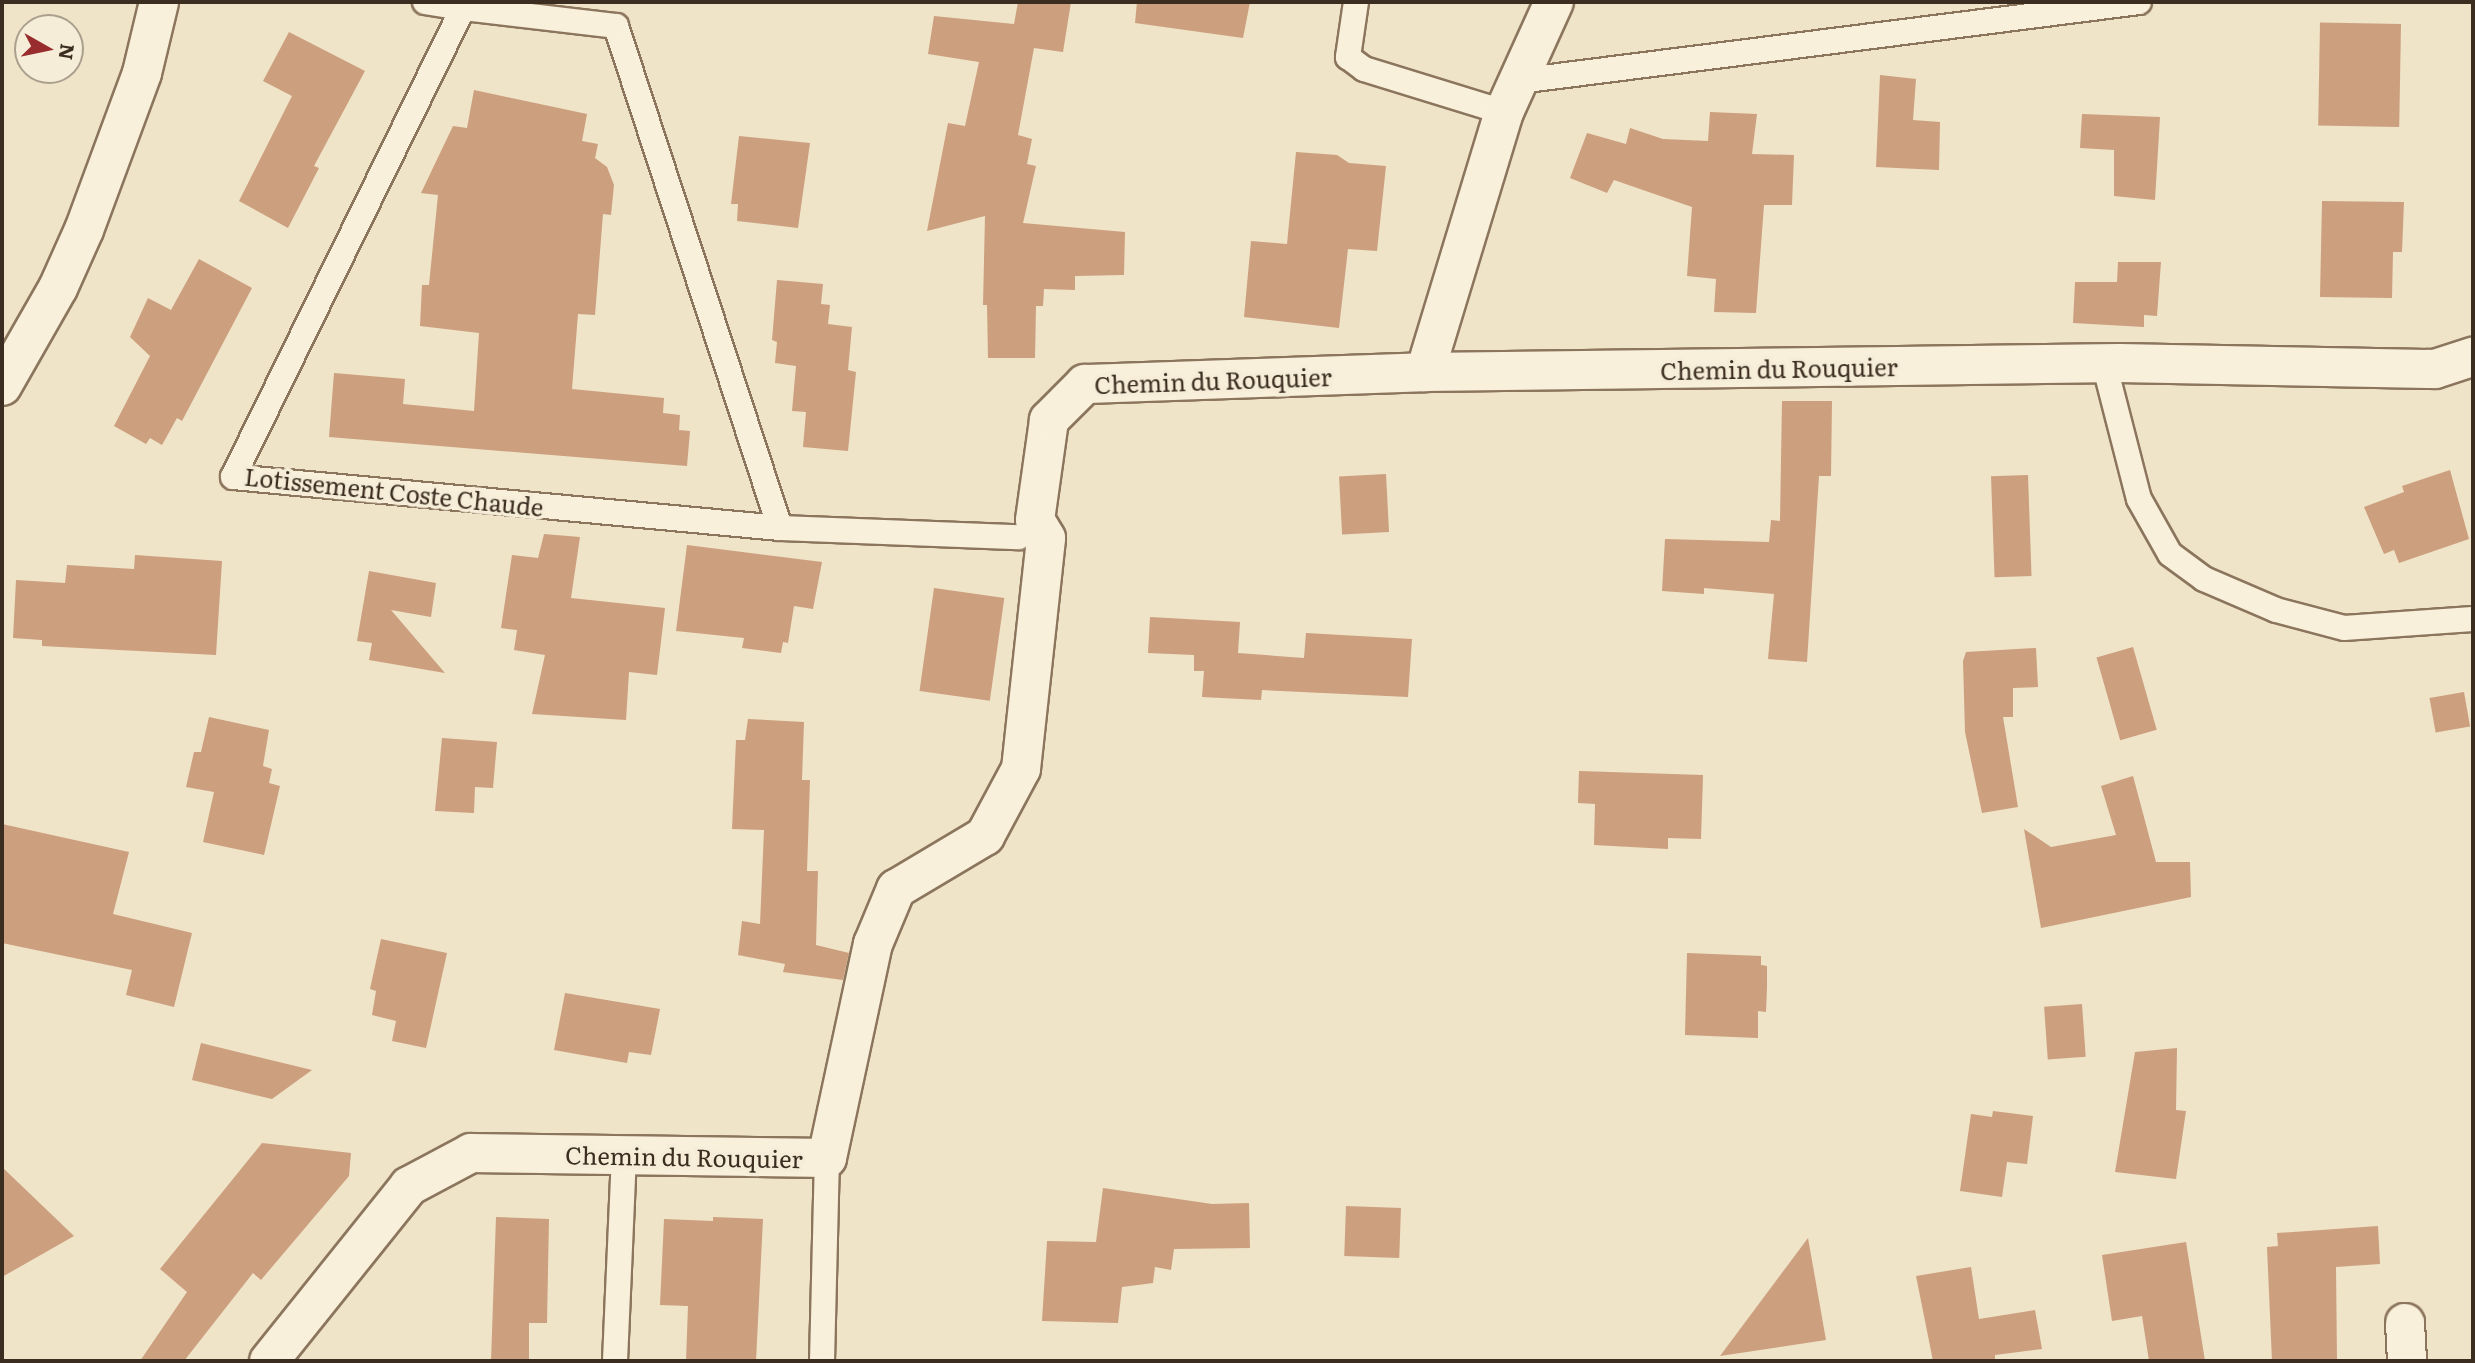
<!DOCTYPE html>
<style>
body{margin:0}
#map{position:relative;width:2475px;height:1363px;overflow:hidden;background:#efe3c8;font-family:Literata,serif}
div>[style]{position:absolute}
.building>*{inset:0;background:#cc9f7e;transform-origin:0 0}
.roads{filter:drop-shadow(2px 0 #8b755d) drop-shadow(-2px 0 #8b755d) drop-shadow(0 2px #8b755d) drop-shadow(0 -2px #8b755d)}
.service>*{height:24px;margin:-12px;padding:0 12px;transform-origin:12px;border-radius:12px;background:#f9f0db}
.minor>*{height:38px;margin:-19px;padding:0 19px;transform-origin:19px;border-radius:19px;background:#f9f0db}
.secondary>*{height:38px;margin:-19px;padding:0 19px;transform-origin:19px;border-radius:19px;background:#f9f0db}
span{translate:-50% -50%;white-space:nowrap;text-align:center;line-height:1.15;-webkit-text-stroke:7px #f6edd8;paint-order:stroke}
.street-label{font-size:24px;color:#3b2d20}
.frame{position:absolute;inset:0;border:4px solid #3b2d20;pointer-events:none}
.north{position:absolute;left:14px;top:14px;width:70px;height:70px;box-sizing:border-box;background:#f6edd8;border:2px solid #aba08e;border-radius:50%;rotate:99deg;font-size:19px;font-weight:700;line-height:28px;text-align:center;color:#3b2d20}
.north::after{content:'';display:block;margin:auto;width:24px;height:32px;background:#992d2d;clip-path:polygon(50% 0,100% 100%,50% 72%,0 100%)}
</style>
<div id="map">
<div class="building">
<div style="clip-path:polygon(1018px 2px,1071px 2px,1063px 52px,1034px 48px,1018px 135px,1032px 139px,1027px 164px,1036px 166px,1023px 223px,1125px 232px,1124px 275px,1075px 276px,1075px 290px,1044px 289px,1043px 306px,1036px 306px,1035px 358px,988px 358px,987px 305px,983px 305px,985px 216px,927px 231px,948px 123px,965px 126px,979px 62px,928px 54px,934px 16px,1014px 24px)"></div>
<div style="clip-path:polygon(1137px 2px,1250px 2px,1243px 38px,1135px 23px)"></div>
<div style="left:2401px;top:24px;width:103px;height:81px;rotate:91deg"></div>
<div style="clip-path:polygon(289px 32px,365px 71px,314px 166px,319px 168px,288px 228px,239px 201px,292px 96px,263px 81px)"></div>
<div style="clip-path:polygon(1880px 75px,1916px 79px,1913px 120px,1940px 122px,1939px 170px,1876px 167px)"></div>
<div style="clip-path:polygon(474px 90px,587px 114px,582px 141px,598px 144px,595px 158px,607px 167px,614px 185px,611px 215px,603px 214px,595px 315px,578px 314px,572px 389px,664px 398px,663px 413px,680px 415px,679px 430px,690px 431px,687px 466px,329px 437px,334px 373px,405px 379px,403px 404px,474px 411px,479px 333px,420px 326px,422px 285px,429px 285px,438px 195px,421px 193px,453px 126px,467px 128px)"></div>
<div style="clip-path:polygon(1710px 112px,1757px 114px,1752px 154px,1794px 155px,1792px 205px,1764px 205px,1756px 313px,1714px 312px,1716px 279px,1687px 276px,1692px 207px,1614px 180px,1607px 193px,1570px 178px,1587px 133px,1626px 144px,1630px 128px,1663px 139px,1708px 141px)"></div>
<div style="clip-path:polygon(2082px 114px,2160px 117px,2155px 200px,2114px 196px,2114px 150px,2080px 148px)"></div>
<div style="clip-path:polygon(739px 136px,810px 143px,798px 228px,737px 221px,738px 204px,731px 204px)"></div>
<div style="clip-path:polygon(1296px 152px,1337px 155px,1349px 163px,1386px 166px,1377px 251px,1348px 249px,1339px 328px,1244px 317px,1251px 241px,1287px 244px)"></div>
<div style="clip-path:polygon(2322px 201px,2404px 202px,2402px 252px,2393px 252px,2392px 298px,2320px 297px)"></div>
<div style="clip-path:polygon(199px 259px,252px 288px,182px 421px,177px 418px,162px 445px,150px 438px,146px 444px,114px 426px,150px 356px,130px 337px,148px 298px,171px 310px)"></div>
<div style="clip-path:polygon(2118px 262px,2161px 262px,2157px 316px,2144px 315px,2144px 327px,2073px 323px,2075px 282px,2117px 282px)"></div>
<div style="clip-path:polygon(777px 280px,823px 284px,821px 304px,830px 305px,828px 324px,852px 327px,848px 370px,856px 372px,848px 451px,803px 447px,806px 412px,792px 411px,796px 366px,775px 363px,777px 342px,772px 340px)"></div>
<div style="clip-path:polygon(1782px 401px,1832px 401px,1831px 476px,1819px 476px,1807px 662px,1768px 659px,1774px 594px,1704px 588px,1704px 594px,1662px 591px,1665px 539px,1769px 542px,1771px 520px,1780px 521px)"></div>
<div style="clip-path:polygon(2450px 470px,2469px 539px,2399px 563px,2394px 550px,2384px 554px,2364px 507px,2404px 492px,2402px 486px)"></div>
<div style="left:1386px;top:474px;width:58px;height:47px;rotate:87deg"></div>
<div style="left:2028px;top:475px;width:101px;height:37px;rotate:88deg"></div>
<div style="clip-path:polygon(544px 534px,580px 537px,571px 598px,665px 608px,657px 675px,629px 672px,626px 720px,532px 714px,545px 655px,514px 650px,517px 630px,501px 628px,512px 555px,538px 558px)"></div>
<div style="clip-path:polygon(687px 545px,822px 562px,813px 609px,794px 606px,788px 643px,783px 642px,781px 653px,742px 648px,744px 638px,676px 631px)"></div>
<div style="clip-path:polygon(135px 555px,222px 561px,216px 655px,42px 646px,42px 640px,13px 638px,16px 580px,65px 583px,67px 565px,134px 569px)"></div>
<div style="clip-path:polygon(369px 571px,436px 583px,431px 617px,391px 610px,445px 673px,369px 660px,372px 643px,357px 641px)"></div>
<div style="left:934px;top:588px;width:71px;height:104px;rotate:8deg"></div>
<div style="clip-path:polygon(1150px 617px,1240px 622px,1238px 653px,1304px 658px,1306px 633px,1412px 639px,1408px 697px,1262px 690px,1261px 700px,1202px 697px,1204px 671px,1194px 671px,1194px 655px,1148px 653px)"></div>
<div style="left:2133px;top:647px;width:86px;height:38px;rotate:74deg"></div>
<div style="clip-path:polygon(2036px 648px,2038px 687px,2013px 688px,2013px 717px,2003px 717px,2018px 807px,1982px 813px,1965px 732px,1963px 661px,1966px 652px)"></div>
<div style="left:2464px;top:692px;width:35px;height:35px;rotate:80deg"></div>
<div style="clip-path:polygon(209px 717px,269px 730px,263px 766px,272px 769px,269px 783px,280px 786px,264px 855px,203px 842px,214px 792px,186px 787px,194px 752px,201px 752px)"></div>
<div style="clip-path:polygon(748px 719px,804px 722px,802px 780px,810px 780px,807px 871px,818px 871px,816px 945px,849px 953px,843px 980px,783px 972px,785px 964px,738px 955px,742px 921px,760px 924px,764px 830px,732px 829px,736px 740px,745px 740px)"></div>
<div style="clip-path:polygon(442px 738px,497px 742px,493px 788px,475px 787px,474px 813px,435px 811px)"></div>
<div style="clip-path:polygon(1579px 771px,1703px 775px,1701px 839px,1668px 838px,1668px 849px,1594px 845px,1595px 804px,1578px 803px)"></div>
<div style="clip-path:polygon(2133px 776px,2156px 862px,2190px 862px,2191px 897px,2041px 928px,2024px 829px,2051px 847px,2116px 835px,2101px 786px)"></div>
<div style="clip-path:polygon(2px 824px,129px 852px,113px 914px,192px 933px,174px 1007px,126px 995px,132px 970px,2px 943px)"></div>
<div style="clip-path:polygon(381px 939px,447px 953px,426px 1048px,392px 1041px,396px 1021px,372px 1015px,376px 991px,370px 989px)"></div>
<div style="clip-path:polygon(1687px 953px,1761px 956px,1761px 965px,1767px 966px,1767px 988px,1766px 1012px,1758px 1011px,1758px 1038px,1685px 1035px)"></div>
<div style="clip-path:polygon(565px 993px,660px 1009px,651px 1055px,629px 1052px,627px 1063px,554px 1050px)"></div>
<div style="left:2082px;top:1004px;width:53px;height:38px;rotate:86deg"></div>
<div style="clip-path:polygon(201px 1043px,312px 1070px,272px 1099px,192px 1080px)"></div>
<div style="clip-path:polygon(2177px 1048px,2176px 1110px,2186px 1111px,2176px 1179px,2115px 1172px,2135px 1052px)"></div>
<div style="clip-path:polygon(1993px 1111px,2033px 1116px,2027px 1164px,2007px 1162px,2002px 1197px,1960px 1191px,1971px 1114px,1992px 1117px)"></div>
<div style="clip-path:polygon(262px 1143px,351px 1153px,349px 1176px,261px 1280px,253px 1273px,184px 1361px,140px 1361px,187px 1292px,160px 1269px)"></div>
<div style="clip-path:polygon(2px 1167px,74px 1236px,2px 1277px)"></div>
<div style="clip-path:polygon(1103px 1188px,1212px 1204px,1249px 1203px,1250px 1248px,1174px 1249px,1171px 1270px,1155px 1267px,1153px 1283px,1122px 1287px,1118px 1323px,1042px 1321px,1047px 1241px,1096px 1242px)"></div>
<div style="left:1346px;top:1206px;width:55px;height:50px;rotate:2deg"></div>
<div style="clip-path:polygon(496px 1217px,549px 1219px,547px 1323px,529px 1323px,529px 1361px,491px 1361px)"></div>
<div style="clip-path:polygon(713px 1217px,763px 1219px,756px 1361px,686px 1361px,688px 1306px,660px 1305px,664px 1219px,713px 1221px)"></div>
<div style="clip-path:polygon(2378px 1226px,2380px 1264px,2336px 1267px,2337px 1361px,2272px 1361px,2267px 1247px,2278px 1246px,2277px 1233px)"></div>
<div style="clip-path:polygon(1808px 1238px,1826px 1340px,1720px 1356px)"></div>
<div style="clip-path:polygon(2186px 1242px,2205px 1361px,2149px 1361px,2142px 1316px,2112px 1321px,2102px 1255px)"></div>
<div style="clip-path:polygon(1971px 1267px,1979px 1319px,2035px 1310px,2042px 1349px,1995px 1355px,1995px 1361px,1933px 1361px,1916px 1276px)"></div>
</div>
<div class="roads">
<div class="service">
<div style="left:425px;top:2px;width:38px;rotate:9deg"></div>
<div style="left:1356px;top:2px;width:56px;rotate:98.3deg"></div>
<div style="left:1348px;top:57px;width:20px;rotate:37deg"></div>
<div style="left:1364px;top:69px;width:146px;rotate:17.1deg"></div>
<div style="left:1519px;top:81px;width:625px;rotate:-7.26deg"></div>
<div style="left:2104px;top:363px;width:140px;rotate:75.6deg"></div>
<div style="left:2139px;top:499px;width:63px;rotate:60.6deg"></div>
<div style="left:2170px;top:554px;width:42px;rotate:36.3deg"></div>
<div style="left:2204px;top:579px;width:78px;rotate:23.3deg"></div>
<div style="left:2276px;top:610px;width:70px;rotate:14.8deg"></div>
<div style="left:2344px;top:628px;width:129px;rotate:-4deg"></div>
<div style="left:780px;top:528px;width:528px;rotate:-108.09deg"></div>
<div style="left:616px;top:26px;width:154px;rotate:-173.3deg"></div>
<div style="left:463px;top:8px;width:522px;rotate:116.12deg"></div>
<div style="left:233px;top:477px;width:549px;rotate:5.33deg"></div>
<div style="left:780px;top:528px;width:239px;rotate:2.2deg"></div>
<div style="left:615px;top:1361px;width:206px;rotate:-87.5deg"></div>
<div style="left:822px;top:1361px;width:203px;rotate:-88.6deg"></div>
</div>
<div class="minor">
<div style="left:1425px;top:372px;width:272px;rotate:-73.1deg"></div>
<div style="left:1504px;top:112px;width:121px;rotate:-65.6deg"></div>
<div style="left:2405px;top:1323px;width:38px;rotate:87deg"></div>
<div style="left:269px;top:1361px;width:224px;rotate:-51.3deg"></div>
<div style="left:409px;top:1186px;width:70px;rotate:-28deg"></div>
<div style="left:471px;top:1153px;width:356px;rotate:0.8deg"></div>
<div style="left:827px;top:1158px;width:219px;rotate:-77.9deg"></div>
<div style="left:873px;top:944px;width:60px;rotate:-67.3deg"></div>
<div style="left:896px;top:889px;width:104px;rotate:-30.8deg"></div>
<div style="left:985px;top:836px;width:76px;rotate:-61.8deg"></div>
<div style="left:1021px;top:769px;width:232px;rotate:-83.8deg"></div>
<div style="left:1046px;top:538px;width:21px;rotate:-121deg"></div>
<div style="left:1035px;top:520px;width:101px;rotate:-82deg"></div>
<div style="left:1049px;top:420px;width:51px;rotate:-45deg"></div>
<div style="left:1085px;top:384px;width:340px;rotate:-2deg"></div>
<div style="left:1425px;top:372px;width:694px;rotate:-0.74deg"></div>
<div style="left:2119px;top:363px;width:316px;rotate:1.1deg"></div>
<div style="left:2435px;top:369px;width:40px;rotate:-18deg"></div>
</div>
<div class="secondary">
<div style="left:2px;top:386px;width:113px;rotate:-60.3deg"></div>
<div style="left:58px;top:288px;width:64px;rotate:-65.9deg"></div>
<div style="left:84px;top:230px;width:167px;rotate:-69.7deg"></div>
<div style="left:142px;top:73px;width:73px;rotate:-76.5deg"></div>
</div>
</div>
<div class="street-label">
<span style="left:1779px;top:368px;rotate:-1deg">Chemin du Rouquier</span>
<span style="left:1213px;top:380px;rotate:-2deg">Chemin du Rouquier</span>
<span style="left:394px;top:491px;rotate:6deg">Lotissement Coste Chaude</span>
<span style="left:684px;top:1156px;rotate:1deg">Chemin du Rouquier</span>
</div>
<div class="frame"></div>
<div class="north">N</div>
</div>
